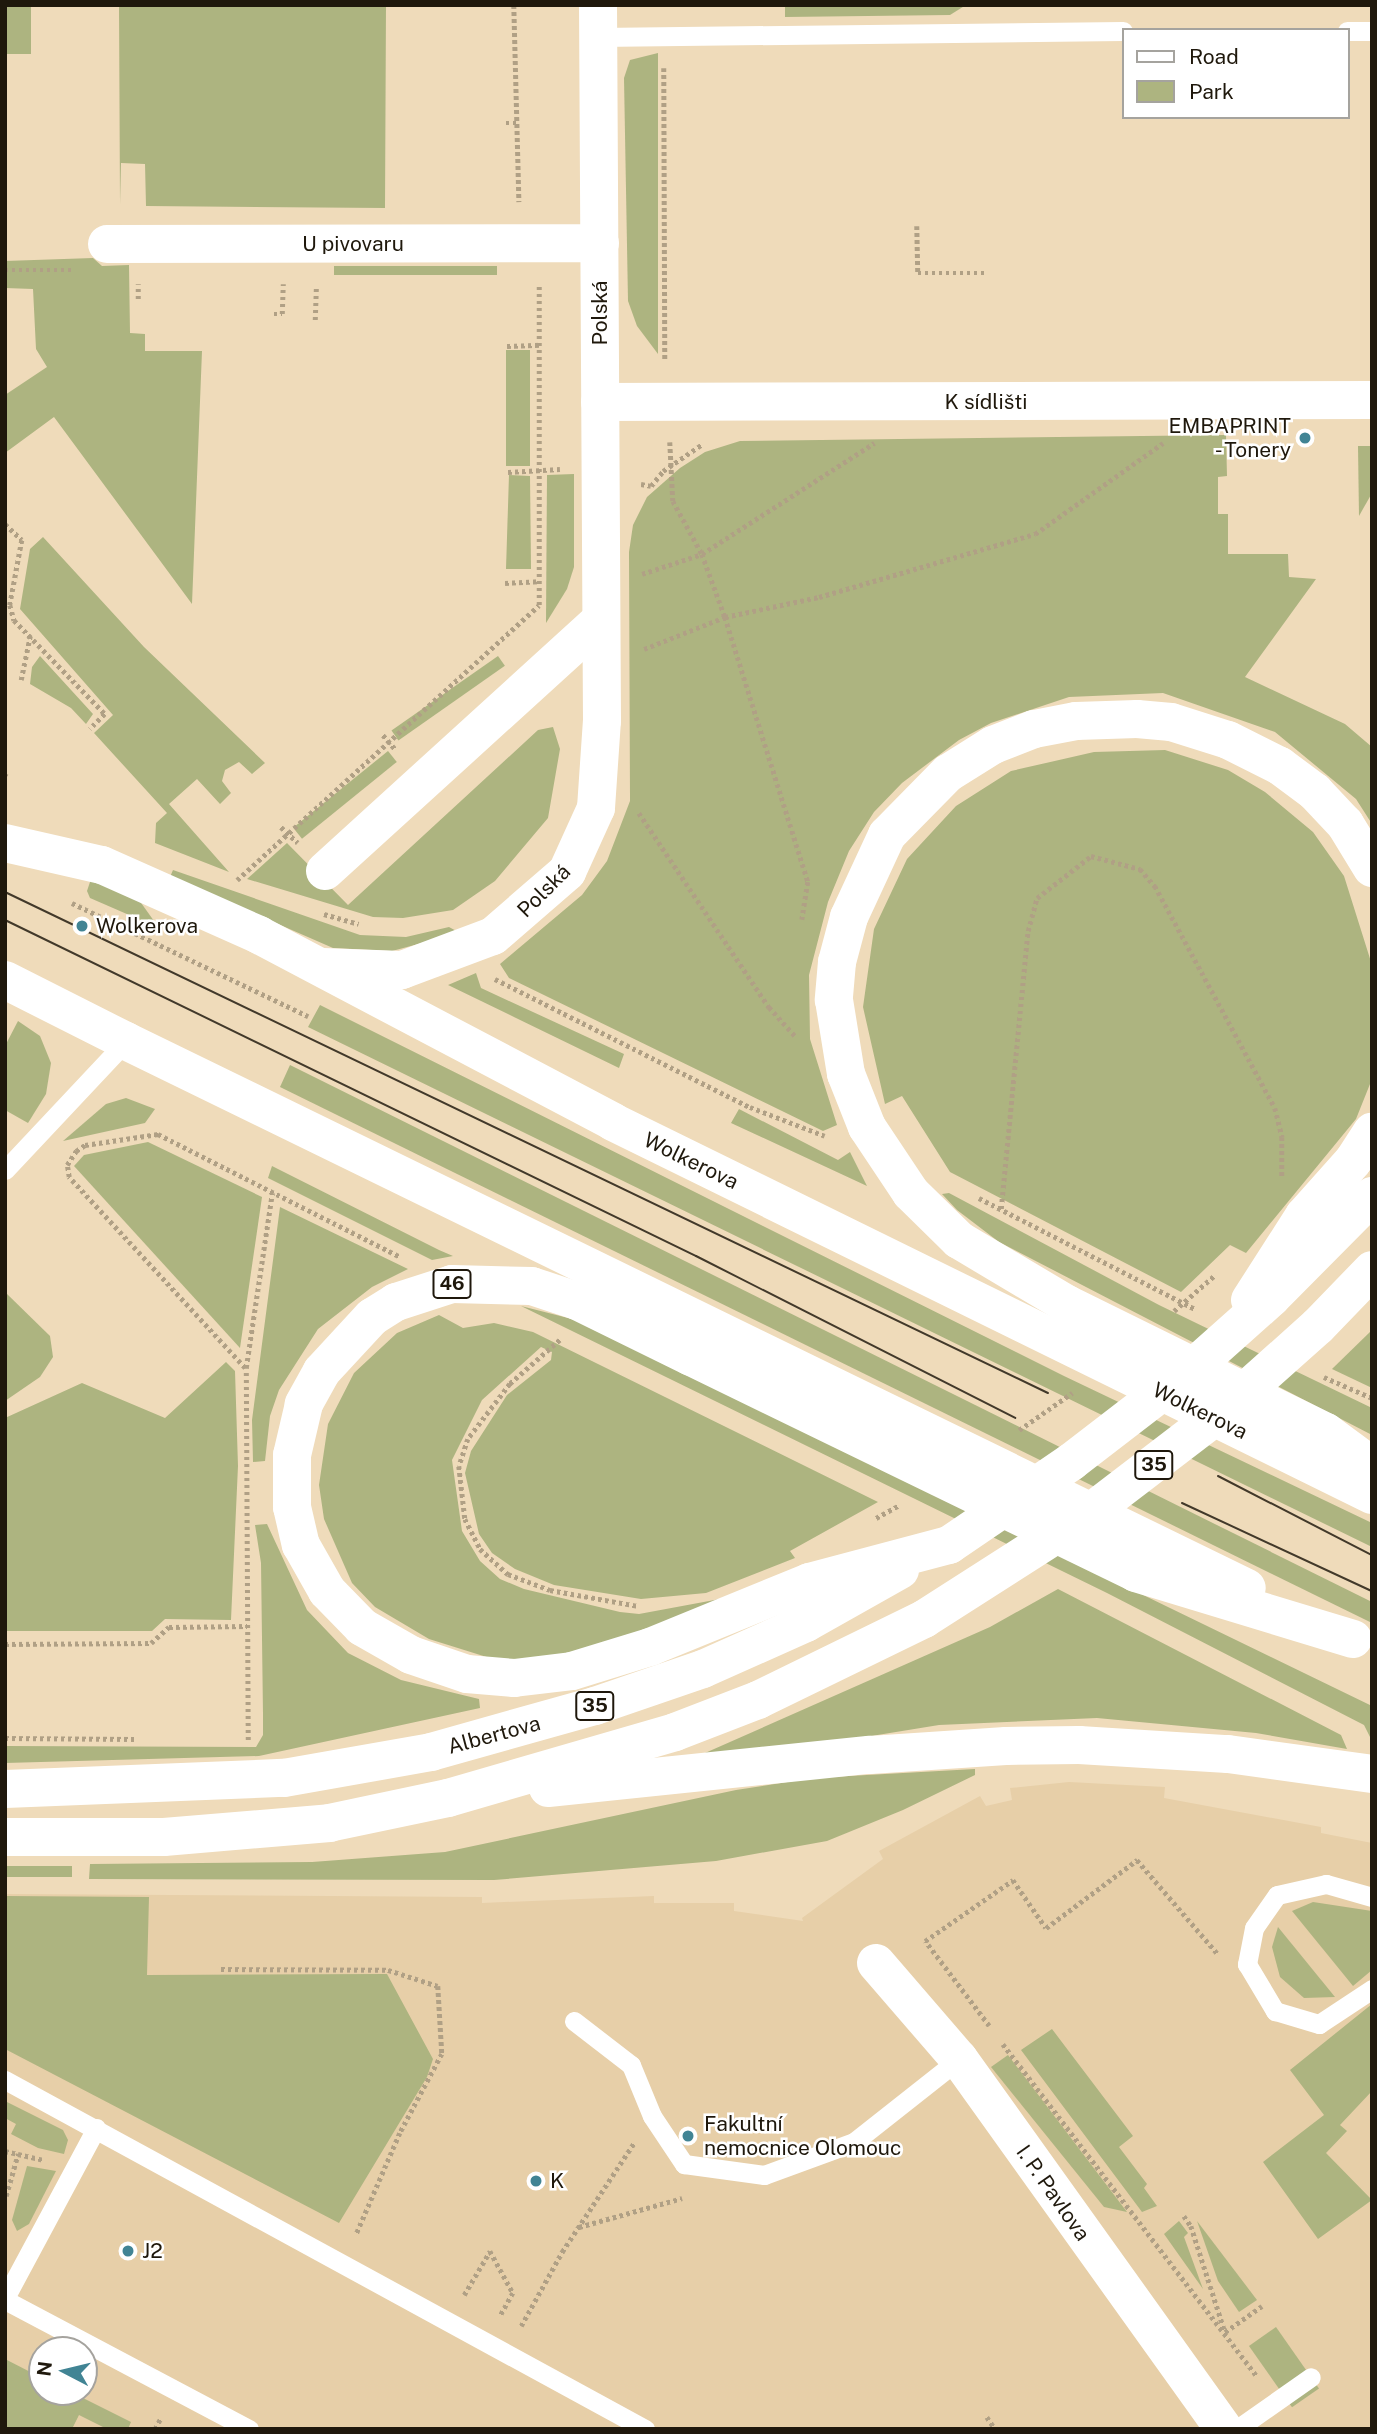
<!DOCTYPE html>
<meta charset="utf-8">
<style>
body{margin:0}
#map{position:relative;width:1377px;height:2434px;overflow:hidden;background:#efdbba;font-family:"Public Sans",sans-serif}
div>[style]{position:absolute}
.built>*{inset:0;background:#e7cfa8}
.green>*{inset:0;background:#adb480;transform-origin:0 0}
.path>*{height:4.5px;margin-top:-2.25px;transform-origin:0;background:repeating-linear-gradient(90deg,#b0a085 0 3.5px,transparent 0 7px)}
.service>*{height:19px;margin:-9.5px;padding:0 9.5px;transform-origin:9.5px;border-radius:9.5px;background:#fff}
.minor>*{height:38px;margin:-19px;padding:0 19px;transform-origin:19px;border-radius:19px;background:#fff}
.tertiary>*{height:38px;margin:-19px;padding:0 19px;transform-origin:19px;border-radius:19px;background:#fff}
.primary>*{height:38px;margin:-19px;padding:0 19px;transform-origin:19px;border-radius:19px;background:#fff}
.tram>*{height:2px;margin:-1px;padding:0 1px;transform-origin:1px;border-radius:1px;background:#42392a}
.dots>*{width:19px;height:19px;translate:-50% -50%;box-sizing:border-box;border:4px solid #fff;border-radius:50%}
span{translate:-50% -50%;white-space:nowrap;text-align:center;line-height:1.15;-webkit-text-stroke:5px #fff;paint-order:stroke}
.shield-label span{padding:2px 5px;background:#fff;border:2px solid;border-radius:5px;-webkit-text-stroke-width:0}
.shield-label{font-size:19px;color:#1f180c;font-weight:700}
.street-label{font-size:21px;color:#1f180c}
.poi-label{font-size:21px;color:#1f180c}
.right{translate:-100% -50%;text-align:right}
.left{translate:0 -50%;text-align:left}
.frame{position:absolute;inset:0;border:7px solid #1f180c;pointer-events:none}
.legend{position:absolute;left:1122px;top:28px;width:228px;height:91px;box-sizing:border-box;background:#fff;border:2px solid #a5a39e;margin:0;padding:9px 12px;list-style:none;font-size:21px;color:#1f180c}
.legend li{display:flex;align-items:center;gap:14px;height:35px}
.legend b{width:35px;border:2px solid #a5a39e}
.north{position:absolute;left:28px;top:2336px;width:70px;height:70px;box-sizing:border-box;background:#fff;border:2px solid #a5a39e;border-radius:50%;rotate:277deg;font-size:19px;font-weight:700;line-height:28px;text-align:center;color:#1f180c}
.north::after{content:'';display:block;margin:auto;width:24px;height:32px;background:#418494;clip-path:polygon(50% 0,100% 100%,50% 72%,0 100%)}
</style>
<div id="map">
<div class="built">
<div style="clip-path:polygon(evenodd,1069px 1782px,1165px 1787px,1164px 1798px,1321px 1827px,1321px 1833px,1372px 1843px,1372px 2429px,5px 2429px,5px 1894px,482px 1897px,482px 1903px,654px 1896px,654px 1903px,734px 1903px,734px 1911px,803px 1921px,802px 1918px,883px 1859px,879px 1851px,980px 1796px,986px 1806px,1012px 1800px,1010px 1788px,1069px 1782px,42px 2350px,84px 2350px,84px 2392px,42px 2392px,42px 2350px)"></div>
</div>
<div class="green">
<div style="left:5px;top:5px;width:26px;height:49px"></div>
<div style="clip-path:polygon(119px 5px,386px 5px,385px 208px,146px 206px,145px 164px,121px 163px,120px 205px)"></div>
<div style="clip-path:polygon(785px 5px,966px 5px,950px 15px,785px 17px)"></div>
<div style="clip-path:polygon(658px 53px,658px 354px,637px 326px,628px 301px,624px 78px,630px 60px)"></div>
<div style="clip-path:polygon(93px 258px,102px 266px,129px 265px,130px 333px,145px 334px,145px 351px,202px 351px,192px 604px,54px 417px,5px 453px,5px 395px,47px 367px,36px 349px,33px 289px,5px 288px,5px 261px)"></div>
<div style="left:334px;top:266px;width:163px;height:9px"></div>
<div style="left:506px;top:350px;width:24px;height:116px"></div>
<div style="clip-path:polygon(1226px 435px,1227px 476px,1218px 477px,1218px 514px,1228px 514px,1228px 554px,1288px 554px,1289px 577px,1316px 579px,1245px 677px,1345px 724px,1372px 747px,1372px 824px,1356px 799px,1275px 732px,1163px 693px,1069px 697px,991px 723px,959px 740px,902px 783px,874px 812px,849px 851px,828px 902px,809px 975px,810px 1039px,837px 1125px,823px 1131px,509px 978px,500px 964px,582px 895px,607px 861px,630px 801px,629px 552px,633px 525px,647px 497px,680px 468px,705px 452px,740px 441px)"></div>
<div style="clip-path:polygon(1358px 446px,1372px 446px,1372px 493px,1359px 516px)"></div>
<div style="clip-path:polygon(574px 474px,574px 567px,567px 589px,546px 623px,547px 475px)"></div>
<div style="clip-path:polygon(509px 475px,530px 476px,531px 569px,506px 569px)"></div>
<div style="clip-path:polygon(43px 537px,144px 647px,265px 763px,252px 774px,239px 762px,225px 770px,222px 781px,231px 793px,220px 804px,197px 779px,169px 804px,229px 872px,155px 843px,156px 823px,167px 813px,94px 733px,113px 715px,20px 609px,30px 549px)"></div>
<div style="clip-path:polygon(40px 656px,93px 714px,86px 724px,71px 708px,30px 684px,32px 667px)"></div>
<div style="left:498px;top:656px;width:12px;height:130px;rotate:55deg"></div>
<div style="clip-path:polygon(553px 727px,560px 749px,548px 818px,495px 881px,453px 910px,403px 918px,373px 917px,247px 879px,287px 843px,348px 905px,538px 730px)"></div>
<div style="clip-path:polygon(1165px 750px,1228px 770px,1265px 792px,1313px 832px,1344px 876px,1372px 965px,1372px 1079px,1356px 1119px,1246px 1253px,1230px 1245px,1181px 1292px,950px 1172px,902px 1096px,885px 1104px,863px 1007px,874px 929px,907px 859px,956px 806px,1011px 771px,1094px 752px)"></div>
<div style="left:388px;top:751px;width:14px;height:122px;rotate:51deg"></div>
<div style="clip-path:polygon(173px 870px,360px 935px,406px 937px,449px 927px,460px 933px,392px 951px,333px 948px,170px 877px)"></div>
<div style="clip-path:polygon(91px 879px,139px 900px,159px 928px,90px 898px,87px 891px)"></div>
<div style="clip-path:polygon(476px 973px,481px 988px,624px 1054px,619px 1068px,448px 985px)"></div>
<div style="clip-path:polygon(320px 1005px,1064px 1376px,1372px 1523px,1372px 1547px,308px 1027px)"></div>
<div style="clip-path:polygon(18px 1021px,40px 1036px,51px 1063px,46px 1094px,28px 1123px,5px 1110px,5px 1046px)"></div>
<div style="clip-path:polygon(290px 1065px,1372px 1602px,1372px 1623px,280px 1087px)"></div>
<div style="clip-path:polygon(126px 1098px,155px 1109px,145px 1123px,63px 1141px,106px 1104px)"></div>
<div style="clip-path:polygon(739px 1109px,838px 1160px,850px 1152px,867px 1186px,731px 1123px)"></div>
<div style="clip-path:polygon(148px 1142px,262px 1197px,240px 1348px,74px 1166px,84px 1155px)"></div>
<div style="clip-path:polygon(272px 1166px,439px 1250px,453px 1256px,432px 1260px,268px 1178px)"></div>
<div style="clip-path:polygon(949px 1193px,1159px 1305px,1372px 1408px,1372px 1435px,999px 1242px,957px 1210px,942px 1194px)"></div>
<div style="clip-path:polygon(280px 1207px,408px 1269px,372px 1287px,318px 1329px,279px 1390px,270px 1416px,265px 1461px,253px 1462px,252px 1420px)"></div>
<div style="clip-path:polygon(5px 1292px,50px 1336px,53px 1357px,40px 1377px,5px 1401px)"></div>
<div style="clip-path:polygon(521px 1306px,576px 1320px,1372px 1706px,1372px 1741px,1364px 1725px,1107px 1593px)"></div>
<div style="clip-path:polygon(439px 1315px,463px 1328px,494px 1323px,533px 1332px,878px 1502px,790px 1551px,795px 1558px,706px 1593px,641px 1599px,554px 1585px,515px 1569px,492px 1553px,479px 1534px,465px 1473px,471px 1451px,507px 1395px,551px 1360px,552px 1352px,541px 1347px,482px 1400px,452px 1460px,462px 1531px,480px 1561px,500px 1579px,524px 1589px,620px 1612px,639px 1614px,736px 1596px,663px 1629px,544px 1659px,493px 1659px,429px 1639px,375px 1607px,352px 1583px,324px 1519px,319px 1485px,328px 1424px,354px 1373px,397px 1333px)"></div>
<div style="clip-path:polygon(1372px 1330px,1372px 1388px,1332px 1369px)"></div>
<div style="clip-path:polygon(226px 1362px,235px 1371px,238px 1466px,231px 1620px,165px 1619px,152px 1631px,5px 1631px,5px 1418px,82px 1383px,165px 1418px)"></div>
<div style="clip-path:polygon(267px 1524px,307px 1610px,348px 1653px,401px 1680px,479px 1699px,480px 1708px,259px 1756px,5px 1763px,5px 1746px,256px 1747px,263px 1735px,263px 1715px,261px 1563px,255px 1525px)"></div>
<div style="clip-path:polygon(1058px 1589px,1341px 1735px,1347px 1749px,1256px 1733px,1097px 1718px,939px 1725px,779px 1751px,705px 1753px,990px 1627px)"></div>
<div style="clip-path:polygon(975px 1769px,975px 1775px,903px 1810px,827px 1841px,716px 1861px,494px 1880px,89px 1879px,90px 1864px,312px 1862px,445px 1852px,736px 1790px,813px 1778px)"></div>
<div style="left:5px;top:1866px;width:67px;height:11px"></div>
<div style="clip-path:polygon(5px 1896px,149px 1897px,147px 1975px,387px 1974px,433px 2059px,427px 2077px,339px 2223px,5px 2049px)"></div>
<div style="clip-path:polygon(1313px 1902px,1372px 1911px,1372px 1970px,1353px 1986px,1292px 1911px)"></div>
<div style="clip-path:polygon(1278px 1927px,1335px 1997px,1304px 1998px,1280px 1977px,1272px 1947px)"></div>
<div style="clip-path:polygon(1372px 2004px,1372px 2091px,1340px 2125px,1347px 2131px,1326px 2153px,1372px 2200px,1318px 2239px,1263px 2162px,1324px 2115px,1290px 2070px)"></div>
<div style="clip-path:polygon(1052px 2029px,1133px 2136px,1119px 2147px,1147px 2184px,1144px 2188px,1157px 2206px,1142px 2212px,1021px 2050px)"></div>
<div style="clip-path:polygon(1008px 2055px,1127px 2212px,1104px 2207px,991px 2067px)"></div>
<div style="clip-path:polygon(5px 2101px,63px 2130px,68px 2140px,64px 2154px,38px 2148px,11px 2134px,16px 2124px,5px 2118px)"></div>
<div style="clip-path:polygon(27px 2166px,56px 2171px,29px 2224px,17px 2231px,12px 2220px)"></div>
<div style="clip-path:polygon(1179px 2221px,1188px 2233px,1184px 2237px,1203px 2289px,1164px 2234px)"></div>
<div style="clip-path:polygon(1197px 2221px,1257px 2300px,1239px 2312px,1218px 2281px)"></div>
<div style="left:1276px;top:2327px;width:75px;height:33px;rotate:55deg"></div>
<div style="clip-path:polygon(5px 2359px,42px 2378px,42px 2392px,71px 2392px,131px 2422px,128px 2429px,107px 2429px,79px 2415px,72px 2429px,5px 2429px)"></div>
</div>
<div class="path">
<div style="left:514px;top:5px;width:197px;rotate:88.5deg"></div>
<div style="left:664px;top:68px;width:292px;rotate:89.8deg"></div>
<div style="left:506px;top:123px;width:11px"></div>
<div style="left:917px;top:226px;width:47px;rotate:88.8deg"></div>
<div style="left:918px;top:273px;width:68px"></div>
<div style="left:5px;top:270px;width:69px"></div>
<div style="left:138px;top:299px;width:15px;rotate:-90deg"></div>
<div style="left:274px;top:314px;width:8px"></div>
<div style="left:282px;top:314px;width:30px;rotate:-88deg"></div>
<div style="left:315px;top:320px;width:34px;rotate:-88deg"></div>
<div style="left:507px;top:346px;width:34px;rotate:-2deg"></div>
<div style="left:670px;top:442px;width:59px;rotate:87.1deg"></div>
<div style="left:673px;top:501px;width:60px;rotate:61.3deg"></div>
<div style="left:702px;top:554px;width:67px;rotate:69.9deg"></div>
<div style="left:725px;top:617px;width:278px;rotate:72.6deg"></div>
<div style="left:808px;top:882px;width:38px;rotate:99deg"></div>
<div style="left:508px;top:472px;width:52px;rotate:-3.3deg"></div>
<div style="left:641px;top:484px;width:10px;rotate:11deg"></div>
<div style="left:651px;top:486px;width:19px;rotate:-51deg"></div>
<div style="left:663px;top:471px;width:46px;rotate:-34.4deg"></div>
<div style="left:5px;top:524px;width:23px;rotate:43deg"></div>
<div style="left:22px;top:540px;width:66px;rotate:100.5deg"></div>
<div style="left:10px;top:605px;width:16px;rotate:75deg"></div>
<div style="left:14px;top:620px;width:131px;rotate:45.9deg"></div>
<div style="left:105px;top:714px;width:21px;rotate:135deg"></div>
<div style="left:642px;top:574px;width:63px;rotate:-18.4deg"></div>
<div style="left:702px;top:554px;width:205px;rotate:-32.8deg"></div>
<div style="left:505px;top:583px;width:34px;rotate:-3deg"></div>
<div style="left:644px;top:649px;width:87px;rotate:-21.6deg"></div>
<div style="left:725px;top:617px;width:96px;rotate:-12deg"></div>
<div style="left:819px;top:597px;width:225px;rotate:-16.3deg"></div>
<div style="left:1035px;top:534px;width:157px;rotate:-35.4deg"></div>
<div style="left:21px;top:680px;width:45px;rotate:-78.4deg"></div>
<div style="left:383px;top:735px;width:20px;rotate:49deg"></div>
<div style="left:5px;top:775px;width:2px;rotate:-63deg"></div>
<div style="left:639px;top:813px;width:234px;rotate:56.2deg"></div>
<div style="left:769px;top:1007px;width:40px;rotate:48deg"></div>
<div style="left:281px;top:827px;width:23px;rotate:43deg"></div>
<div style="left:237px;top:880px;width:408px;rotate:-42.3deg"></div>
<div style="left:539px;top:605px;width:322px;rotate:-90deg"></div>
<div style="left:72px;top:903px;width:262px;rotate:25.6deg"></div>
<div style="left:324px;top:914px;width:36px;rotate:16deg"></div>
<div style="left:495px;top:979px;width:285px;rotate:26.7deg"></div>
<div style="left:750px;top:1107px;width:80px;rotate:21.1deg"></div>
<div style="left:979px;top:1198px;width:243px;rotate:27.2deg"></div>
<div style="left:1001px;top:1209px;width:279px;rotate:-84.5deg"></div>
<div style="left:1028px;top:931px;width:34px;rotate:-75deg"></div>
<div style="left:1037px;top:898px;width:68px;rotate:-37.9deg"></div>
<div style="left:1091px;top:856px;width:51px;rotate:14.9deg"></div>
<div style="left:1140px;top:869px;width:23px;rotate:49deg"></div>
<div style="left:1155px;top:886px;width:252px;rotate:61.6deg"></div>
<div style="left:1275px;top:1108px;width:30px;rotate:76deg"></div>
<div style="left:1282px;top:1137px;width:41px;rotate:90deg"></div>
<div style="left:1174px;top:1311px;width:55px;rotate:-41.3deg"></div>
<div style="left:560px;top:1340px;width:67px;rotate:138.7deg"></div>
<div style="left:510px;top:1384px;width:69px;rotate:127.4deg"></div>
<div style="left:468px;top:1439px;width:28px;rotate:108deg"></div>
<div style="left:459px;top:1466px;width:53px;rotate:83.5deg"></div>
<div style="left:465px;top:1519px;width:34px;rotate:63deg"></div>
<div style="left:480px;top:1549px;width:38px;rotate:42deg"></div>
<div style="left:508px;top:1574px;width:45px;rotate:20.9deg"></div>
<div style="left:550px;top:1590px;width:89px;rotate:10.3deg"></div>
<div style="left:245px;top:1368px;width:260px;rotate:-132.7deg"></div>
<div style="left:69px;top:1177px;width:12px;rotate:-99deg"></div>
<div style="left:67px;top:1165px;width:17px;rotate:-57deg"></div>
<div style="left:76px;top:1151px;width:11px;rotate:-34deg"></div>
<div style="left:85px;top:1145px;width:74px;rotate:-8.6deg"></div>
<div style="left:158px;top:1134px;width:271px;rotate:26.9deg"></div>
<div style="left:1324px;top:1377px;width:52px;rotate:23.6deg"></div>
<div style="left:1019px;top:1430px;width:65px;rotate:-34.9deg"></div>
<div style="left:876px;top:1518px;width:26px;rotate:-29deg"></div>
<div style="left:5px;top:1644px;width:146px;rotate:-0.4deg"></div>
<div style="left:151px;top:1643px;width:24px;rotate:-42deg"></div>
<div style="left:169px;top:1627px;width:78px;rotate:-0.7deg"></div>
<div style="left:5px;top:1738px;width:129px;rotate:0.4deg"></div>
<div style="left:248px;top:1740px;width:372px;rotate:-90.3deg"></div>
<div style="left:246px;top:1368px;width:177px;rotate:-81.5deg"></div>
<div style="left:221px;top:1969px;width:167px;rotate:0.3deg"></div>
<div style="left:388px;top:1970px;width:52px;rotate:17.7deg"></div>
<div style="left:438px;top:1986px;width:68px;rotate:86.6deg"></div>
<div style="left:442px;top:2054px;width:89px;rotate:118deg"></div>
<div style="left:400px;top:2133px;width:111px;rotate:113.3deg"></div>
<div style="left:989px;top:2026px;width:106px;rotate:-127deg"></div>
<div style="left:925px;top:1941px;width:107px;rotate:-34.7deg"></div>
<div style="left:1013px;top:1880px;width:58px;rotate:55.5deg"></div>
<div style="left:1046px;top:1928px;width:114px;rotate:-36.8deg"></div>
<div style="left:1137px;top:1860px;width:123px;rotate:49.3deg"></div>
<div style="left:1003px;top:2044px;width:418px;rotate:52.6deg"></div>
<div style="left:5px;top:2151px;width:13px;rotate:13deg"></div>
<div style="left:6px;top:2196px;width:44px;rotate:-74.1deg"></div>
<div style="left:18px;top:2154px;width:26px;rotate:13deg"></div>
<div style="left:1184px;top:2216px;width:12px;rotate:55deg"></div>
<div style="left:1191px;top:2226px;width:111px;rotate:72.2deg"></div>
<div style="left:1225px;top:2332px;width:45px;rotate:-35.1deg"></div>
<div style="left:579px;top:2227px;width:107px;rotate:-15.7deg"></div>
<div style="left:490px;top:2251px;width:48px;rotate:61.3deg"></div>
<div style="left:513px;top:2293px;width:26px;rotate:119deg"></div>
<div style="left:464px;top:2295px;width:51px;rotate:-59.4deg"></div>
<div style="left:521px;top:2326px;width:85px;rotate:-61deg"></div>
<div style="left:562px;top:2252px;width:131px;rotate:-56.6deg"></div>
<div style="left:987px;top:2417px;width:14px;rotate:56deg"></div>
<div style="left:155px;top:2429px;width:13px;rotate:-63deg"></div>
</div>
<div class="service">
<div style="left:1347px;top:31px;width:25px"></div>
<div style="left:598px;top:37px;width:525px;rotate:-0.65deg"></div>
<div style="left:5px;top:1170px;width:177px;rotate:-46.8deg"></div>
<div style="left:1372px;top:1897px;width:48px;rotate:-164.2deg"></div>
<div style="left:1326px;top:1884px;width:50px;rotate:167.3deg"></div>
<div style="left:1277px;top:1895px;width:40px;rotate:124.9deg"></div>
<div style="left:1254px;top:1928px;width:37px;rotate:101deg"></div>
<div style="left:1247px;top:1964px;width:55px;rotate:59.2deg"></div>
<div style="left:1275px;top:2011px;width:46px;rotate:16.5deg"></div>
<div style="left:1319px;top:2024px;width:64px;rotate:-33.4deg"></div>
<div style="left:574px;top:2021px;width:72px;rotate:37.7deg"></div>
<div style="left:631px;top:2065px;width:55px;rotate:67.6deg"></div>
<div style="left:652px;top:2116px;width:58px;rotate:56.3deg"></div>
<div style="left:684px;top:2164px;width:81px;rotate:7.8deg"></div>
<div style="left:764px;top:2175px;width:96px;rotate:-20.1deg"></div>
<div style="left:854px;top:2142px;width:134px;rotate:-38.3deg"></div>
<div style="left:5px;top:2080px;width:729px;rotate:28.6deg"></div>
<div style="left:5px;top:2298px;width:193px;rotate:-61.8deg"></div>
<div style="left:5px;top:2300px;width:276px;rotate:27.9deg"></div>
<div style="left:1237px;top:2429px;width:90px;rotate:-35.1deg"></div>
</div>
<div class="minor">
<div style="left:107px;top:244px;width:493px;rotate:-0.1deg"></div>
<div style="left:600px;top:402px;width:772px;rotate:-0.15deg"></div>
<div style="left:5px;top:843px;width:99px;rotate:12.8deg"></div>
<div style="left:102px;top:865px;width:172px;rotate:24deg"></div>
<div style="left:325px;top:871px;width:372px;rotate:-42.3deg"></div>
<div style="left:5px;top:980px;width:136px;rotate:26.8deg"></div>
<div style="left:876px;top:1963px;width:127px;rotate:49.2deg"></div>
<div style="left:959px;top:2059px;width:455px;rotate:54.4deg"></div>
</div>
<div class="tertiary">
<div style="left:323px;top:967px;width:79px;rotate:2.2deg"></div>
<div style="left:402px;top:970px;width:97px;rotate:-20.5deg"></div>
<div style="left:493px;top:936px;width:98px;rotate:-40.9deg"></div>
<div style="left:567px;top:872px;width:70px;rotate:-65.6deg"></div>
<div style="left:596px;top:808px;width:87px;rotate:-86.1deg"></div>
<div style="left:602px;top:721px;width:716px;rotate:-90.32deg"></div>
</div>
<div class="primary">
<div style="left:1372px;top:868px;width:52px;rotate:-121.5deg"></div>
<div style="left:1345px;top:824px;width:44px;rotate:-133.2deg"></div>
<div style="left:1315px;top:792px;width:44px;rotate:-143.4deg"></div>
<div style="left:1280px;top:766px;width:58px;rotate:-153.4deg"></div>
<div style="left:1228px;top:740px;width:60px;rotate:-162.5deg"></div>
<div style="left:1171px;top:722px;width:34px;rotate:-175deg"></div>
<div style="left:1137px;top:719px;width:61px;rotate:178.1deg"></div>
<div style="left:1076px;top:721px;width:43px;rotate:169.2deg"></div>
<div style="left:1034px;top:729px;width:44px;rotate:158.7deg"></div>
<div style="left:993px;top:745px;width:53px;rotate:148.1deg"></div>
<div style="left:948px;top:773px;width:87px;rotate:134.5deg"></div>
<div style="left:887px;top:835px;width:90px;rotate:114.9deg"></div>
<div style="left:849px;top:917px;width:47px;rotate:104.9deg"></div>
<div style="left:837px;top:962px;width:38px;rotate:95deg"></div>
<div style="left:834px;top:1000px;width:75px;rotate:80.8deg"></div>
<div style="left:846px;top:1074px;width:57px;rotate:68.4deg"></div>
<div style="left:867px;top:1127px;width:79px;rotate:56.3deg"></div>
<div style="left:911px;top:1193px;width:67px;rotate:44.4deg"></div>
<div style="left:959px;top:1240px;width:126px;rotate:30.7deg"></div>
<div style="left:1067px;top:1304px;width:289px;rotate:26.3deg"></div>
<div style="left:1326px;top:1432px;width:57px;rotate:36.5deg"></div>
<div style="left:259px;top:935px;width:400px;rotate:27.8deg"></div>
<div style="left:613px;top:1122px;width:846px;rotate:26.17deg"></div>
<div style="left:126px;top:1041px;width:1247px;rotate:26.01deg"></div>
<div style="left:1250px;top:1300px;width:100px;rotate:-57.3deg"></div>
<div style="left:1304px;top:1216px;width:74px;rotate:-48.3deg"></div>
<div style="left:1353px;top:1161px;width:35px;rotate:-57deg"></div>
<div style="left:1353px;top:1639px;width:227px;rotate:-163.1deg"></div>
<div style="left:1136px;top:1573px;width:495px;rotate:-154.1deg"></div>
<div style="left:691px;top:1357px;width:127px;rotate:-153.8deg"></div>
<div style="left:577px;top:1301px;width:47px;rotate:-161.6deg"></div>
<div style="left:532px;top:1286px;width:80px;rotate:-178.6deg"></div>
<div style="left:452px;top:1284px;width:59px;rotate:162.2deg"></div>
<div style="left:396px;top:1302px;width:28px;rotate:148deg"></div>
<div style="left:372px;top:1317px;width:74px;rotate:132.8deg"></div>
<div style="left:322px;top:1371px;width:38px;rotate:119deg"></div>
<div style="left:304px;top:1404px;width:52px;rotate:103.2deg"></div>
<div style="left:292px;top:1455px;width:52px;rotate:90deg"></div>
<div style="left:292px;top:1507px;width:39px;rotate:77deg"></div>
<div style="left:301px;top:1545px;width:53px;rotate:60.5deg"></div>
<div style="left:327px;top:1591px;width:50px;rotate:45.8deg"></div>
<div style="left:362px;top:1627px;width:56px;rotate:29.7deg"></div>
<div style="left:411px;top:1655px;width:59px;rotate:18.7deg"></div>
<div style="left:467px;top:1674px;width:47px;rotate:4.9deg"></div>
<div style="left:514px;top:1678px;width:58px;rotate:-6.9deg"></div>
<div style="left:572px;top:1671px;width:82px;rotate:-17.1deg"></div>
<div style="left:650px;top:1647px;width:172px;rotate:-22.2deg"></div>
<div style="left:809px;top:1582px;width:145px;rotate:-14.8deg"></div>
<div style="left:949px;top:1545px;width:148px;rotate:-34.2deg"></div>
<div style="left:1071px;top:1462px;width:148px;rotate:-37.6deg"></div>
<div style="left:1188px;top:1372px;width:111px;rotate:-41.7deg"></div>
<div style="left:1271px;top:1298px;width:144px;rotate:-45.3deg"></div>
<div style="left:548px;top:1788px;width:324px;rotate:-5.9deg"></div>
<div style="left:870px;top:1755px;width:136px;rotate:-3.8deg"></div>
<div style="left:1006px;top:1746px;width:73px;rotate:-0.8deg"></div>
<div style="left:1079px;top:1745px;width:149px;rotate:3.5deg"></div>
<div style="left:1228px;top:1754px;width:145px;rotate:7.9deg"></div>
<div style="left:5px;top:1789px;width:279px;rotate:-2.3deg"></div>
<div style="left:284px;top:1778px;width:149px;rotate:-10deg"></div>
<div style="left:431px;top:1752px;width:170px;rotate:-15.7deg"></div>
<div style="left:595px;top:1706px;width:114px;rotate:-18.9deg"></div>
<div style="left:703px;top:1669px;width:113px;rotate:-24.1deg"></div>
<div style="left:806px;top:1623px;width:108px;rotate:-29.4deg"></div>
<div style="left:5px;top:1837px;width:159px"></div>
<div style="left:164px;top:1837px;width:166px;rotate:-4.8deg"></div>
<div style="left:329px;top:1823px;width:122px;rotate:-11.9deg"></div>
<div style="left:448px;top:1798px;width:236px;rotate:-16.2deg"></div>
<div style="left:675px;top:1732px;width:89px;rotate:-21.1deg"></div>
<div style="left:758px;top:1700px;width:185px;rotate:-26deg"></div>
<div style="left:924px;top:1619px;width:195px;rotate:-32.6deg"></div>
<div style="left:1088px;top:1514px;width:171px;rotate:-37.4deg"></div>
<div style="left:1224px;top:1410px;width:126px;rotate:-41.8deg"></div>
<div style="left:1318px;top:1326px;width:78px;rotate:-46deg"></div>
</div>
<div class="tram">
<div style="left:5px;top:892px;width:1157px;rotate:25.66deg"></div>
<div style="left:5px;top:920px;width:768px;rotate:25.93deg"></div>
<div style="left:696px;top:1256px;width:358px;rotate:26.9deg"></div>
<div style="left:1218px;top:1476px;width:173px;rotate:27.2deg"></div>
<div style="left:1182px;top:1503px;width:209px;rotate:24.9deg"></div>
</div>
<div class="dots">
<div style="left:1305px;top:438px;background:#418494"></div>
<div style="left:82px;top:926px;background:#418494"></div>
<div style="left:688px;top:2136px;background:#418494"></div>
<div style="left:536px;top:2181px;background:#418494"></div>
<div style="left:128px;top:2251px;background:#418494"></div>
</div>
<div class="shield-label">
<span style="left:452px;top:1284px">46</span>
<span style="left:1154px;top:1465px">35</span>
<span style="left:595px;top:1706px">35</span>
</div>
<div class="street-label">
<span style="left:353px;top:244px">U pivovaru</span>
<span style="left:600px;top:313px;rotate:-90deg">Polská</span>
<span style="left:986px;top:402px">K sídlišti</span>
<span style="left:544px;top:891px;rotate:-45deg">Polská</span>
<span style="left:691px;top:1161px;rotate:26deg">Wolkerova</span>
<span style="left:1200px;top:1411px;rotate:26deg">Wolkerova</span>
<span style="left:494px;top:1735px;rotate:-15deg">Albertova</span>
<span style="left:1053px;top:2193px;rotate:55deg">I. P. Pavlova</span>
</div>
<div class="poi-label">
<span class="right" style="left:1291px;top:438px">EMBAPRINT<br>- Tonery</span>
<span class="left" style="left:96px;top:926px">Wolkerova</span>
<span class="left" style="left:704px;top:2136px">Fakultní<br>nemocnice Olomouc</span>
<span class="left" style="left:550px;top:2181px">K</span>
<span class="left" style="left:142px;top:2251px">J2</span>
</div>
<div class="frame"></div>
<ul class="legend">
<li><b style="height:9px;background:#fff"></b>Road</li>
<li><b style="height:19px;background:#adb480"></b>Park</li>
</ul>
<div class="north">N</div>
</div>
